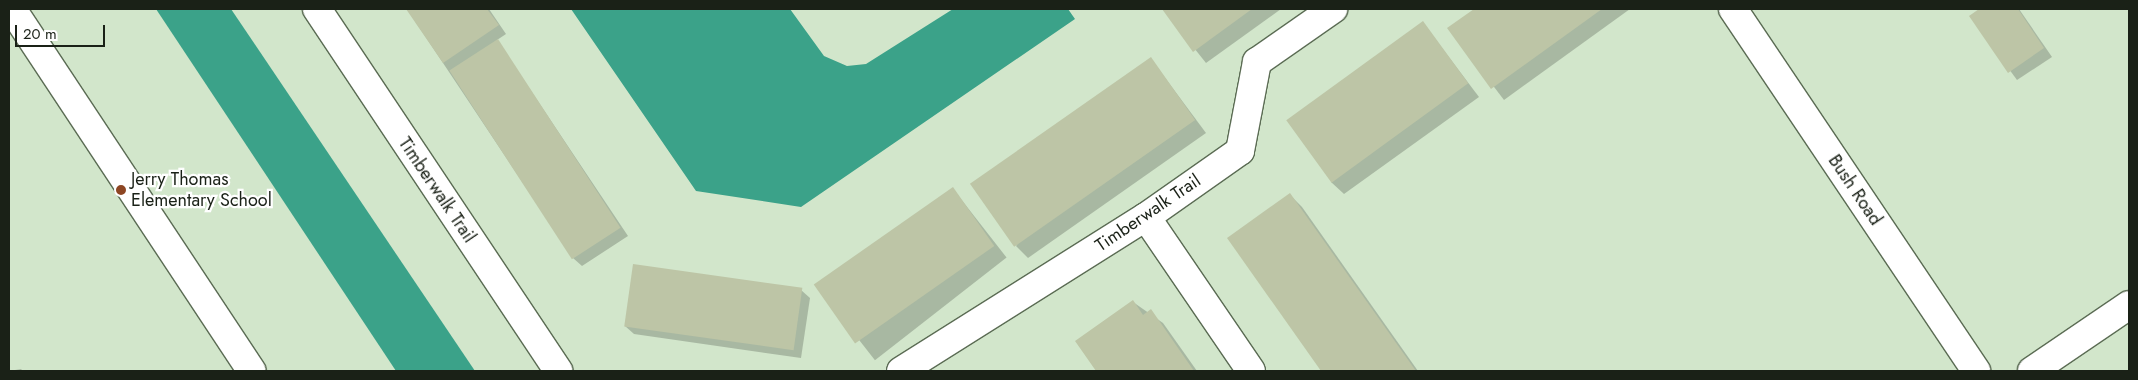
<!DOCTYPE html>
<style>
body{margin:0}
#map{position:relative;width:2138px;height:380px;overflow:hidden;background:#d2e6cb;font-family:Jost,sans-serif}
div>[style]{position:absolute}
.water>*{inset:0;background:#3ba289}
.shadow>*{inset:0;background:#0003;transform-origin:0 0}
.building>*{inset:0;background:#bdc5a6;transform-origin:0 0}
.roads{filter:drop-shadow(1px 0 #5b6c54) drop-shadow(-1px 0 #5b6c54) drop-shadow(0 1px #5b6c54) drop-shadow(0 -1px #5b6c54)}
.minor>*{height:28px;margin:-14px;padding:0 14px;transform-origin:14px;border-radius:14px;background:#fff}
.dots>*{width:14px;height:14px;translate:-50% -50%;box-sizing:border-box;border:2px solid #fff;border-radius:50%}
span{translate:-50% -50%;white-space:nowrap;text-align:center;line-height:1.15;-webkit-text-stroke:4.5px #fff;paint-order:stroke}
.poi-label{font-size:18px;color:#1a2117}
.left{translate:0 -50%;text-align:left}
.street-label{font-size:18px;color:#1a2117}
.frame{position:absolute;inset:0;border:10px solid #1a2117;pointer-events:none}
.scale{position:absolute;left:15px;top:25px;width:90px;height:22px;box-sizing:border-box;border:2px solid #1a2117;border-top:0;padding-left:6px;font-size:15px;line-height:18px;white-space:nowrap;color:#1a2117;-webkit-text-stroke:4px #fff;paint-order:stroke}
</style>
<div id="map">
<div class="water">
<div style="clip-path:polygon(156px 9px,231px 9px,475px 371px,396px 371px)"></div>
<div style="clip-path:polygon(571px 9px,790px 9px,824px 56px,847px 66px,866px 64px,953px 9px,1068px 9px,1075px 19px,801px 207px,696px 191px)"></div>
</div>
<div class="shadow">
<div style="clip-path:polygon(407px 9px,489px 9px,506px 34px,497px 40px,628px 236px,582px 266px,573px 258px)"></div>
<div style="clip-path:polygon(1163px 9px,1281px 9px,1206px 63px)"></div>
<div style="clip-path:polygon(1476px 9px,1630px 9px,1504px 100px,1449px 28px)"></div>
<div style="clip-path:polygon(1981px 9px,2019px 9px,2052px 57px,2017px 80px,1970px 16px)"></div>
<div style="clip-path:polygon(1423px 23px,1479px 97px,1344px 194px,1331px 182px)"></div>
<div style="clip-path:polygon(1151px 59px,1206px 133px,1028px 258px,1016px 246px)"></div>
<div style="left:953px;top:189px;width:87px;height:167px;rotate:52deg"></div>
<div style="clip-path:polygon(1290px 195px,1302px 207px,1418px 371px,1322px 371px,1229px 238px)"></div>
<div style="clip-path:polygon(801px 290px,810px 298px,801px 358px,634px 334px,625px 326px)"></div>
<div style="clip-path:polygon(1133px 302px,1163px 323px,1197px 371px,1098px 371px,1077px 341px)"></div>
<div style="clip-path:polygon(21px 369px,23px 371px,9px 371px)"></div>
</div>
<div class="building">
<div style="clip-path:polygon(406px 9px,487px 9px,499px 25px,443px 63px)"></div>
<div style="clip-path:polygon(1162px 9px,1252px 9px,1193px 52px)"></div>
<div style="clip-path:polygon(1474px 9px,1602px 9px,1491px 89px,1447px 28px)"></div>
<div style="clip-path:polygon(1979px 9px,2018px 9px,2044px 48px,2008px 73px,1969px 16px)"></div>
<div style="left:1423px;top:21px;width:77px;height:169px;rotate:54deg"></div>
<div style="left:498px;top:39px;width:225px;height:58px;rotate:57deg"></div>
<div style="left:1151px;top:57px;width:77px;height:221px;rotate:55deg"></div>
<div style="left:953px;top:187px;width:72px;height:170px;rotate:55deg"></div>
<div style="clip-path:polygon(1290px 193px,1416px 371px,1321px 371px,1227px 238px)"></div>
<div style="left:633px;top:264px;width:171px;height:63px;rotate:8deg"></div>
<div style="clip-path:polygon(1133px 300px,1143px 315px,1151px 309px,1194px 371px,1096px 371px,1075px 341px)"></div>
</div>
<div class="roads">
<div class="minor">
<div style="left:12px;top:9px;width:434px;rotate:56.5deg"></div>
<div style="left:317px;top:9px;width:435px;rotate:56.3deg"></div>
<div style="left:1733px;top:9px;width:436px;rotate:56.1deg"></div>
<div style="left:1146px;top:217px;width:186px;rotate:55.7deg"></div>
<div style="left:901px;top:371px;width:289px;rotate:-32.2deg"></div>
<div style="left:1146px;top:217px;width:115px;rotate:-35.1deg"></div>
<div style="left:1240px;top:151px;width:91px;rotate:-79.2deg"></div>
<div style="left:1257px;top:62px;width:93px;rotate:-34.9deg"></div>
<div style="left:2032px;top:371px;width:117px;rotate:-34.2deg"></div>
</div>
</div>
<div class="dots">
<div style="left:121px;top:190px;background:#8d4623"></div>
</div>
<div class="poi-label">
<span class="left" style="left:131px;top:190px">Jerry Thomas<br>Elementary School</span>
</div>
<div class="street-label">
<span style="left:437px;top:190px;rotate:56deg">Timberwalk Trail</span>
<span style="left:1855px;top:190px;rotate:56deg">Bush Road</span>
<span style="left:1148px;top:213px;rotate:-34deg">Timberwalk Trail</span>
</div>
<div class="frame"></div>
<div class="scale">20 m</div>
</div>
